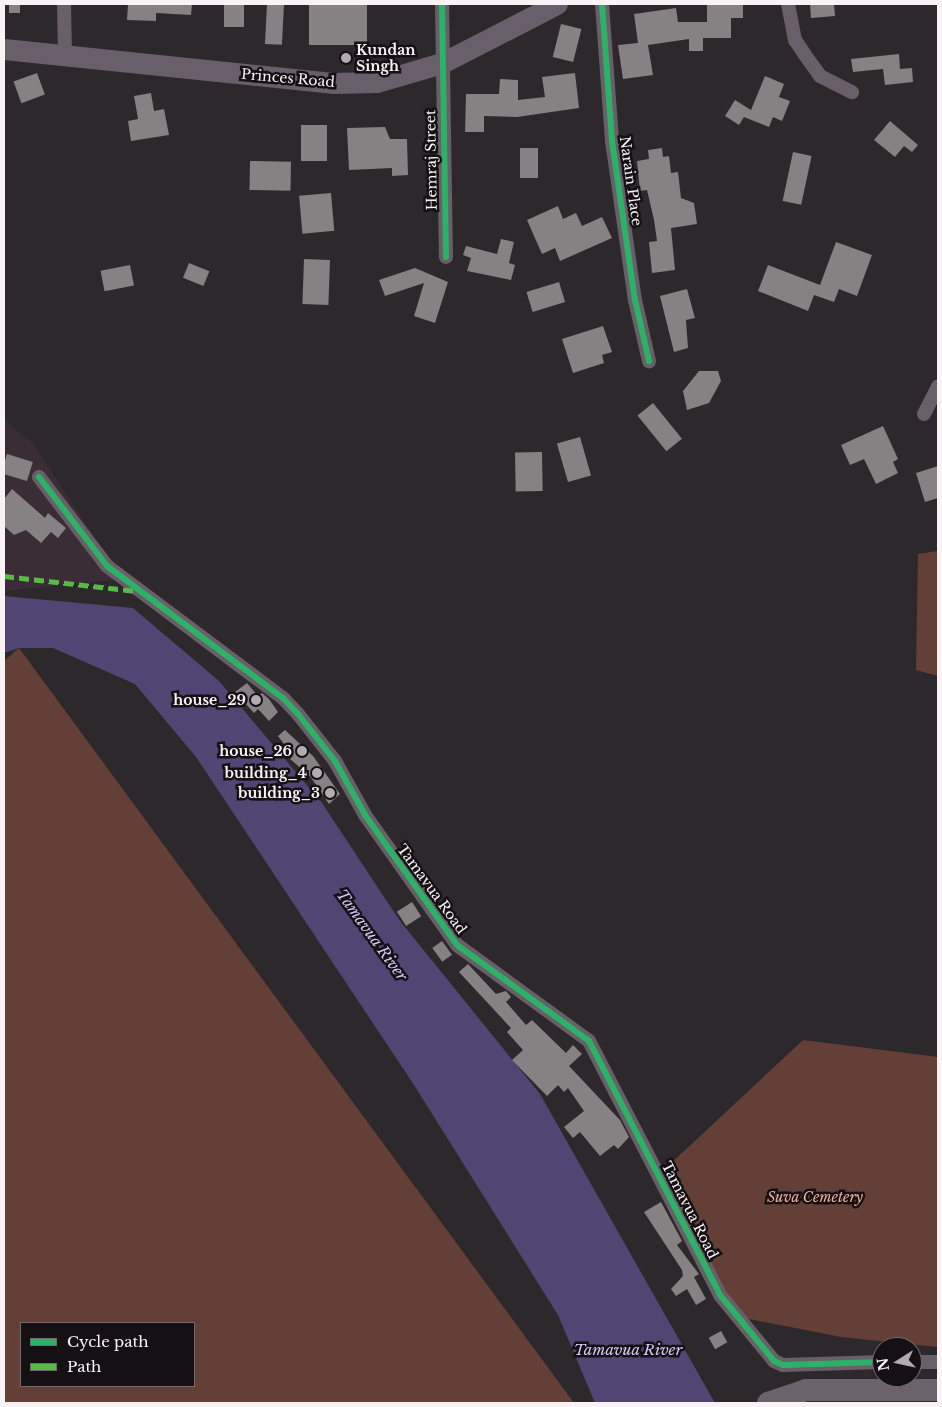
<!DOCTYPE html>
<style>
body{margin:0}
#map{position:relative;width:942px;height:1407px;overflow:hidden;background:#2d282b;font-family:"Libre Baskerville",serif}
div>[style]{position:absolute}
.built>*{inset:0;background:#3b2d35}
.green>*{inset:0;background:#643f37}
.water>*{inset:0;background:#504573}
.building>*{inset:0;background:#868182;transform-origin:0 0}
.minor>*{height:14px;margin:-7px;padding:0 7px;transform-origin:7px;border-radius:7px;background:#685f68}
.primary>*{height:21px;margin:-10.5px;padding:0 10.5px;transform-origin:10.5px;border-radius:10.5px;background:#695f6a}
.trunk>*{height:22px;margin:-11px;padding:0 11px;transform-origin:11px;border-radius:11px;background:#6b626c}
.quiet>*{height:5px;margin-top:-2.5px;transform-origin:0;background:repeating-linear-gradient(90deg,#58b947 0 10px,transparent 0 15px)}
.cycleway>*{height:6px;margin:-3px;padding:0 3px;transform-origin:3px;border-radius:3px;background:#2db169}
.dots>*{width:14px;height:14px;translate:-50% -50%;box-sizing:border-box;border:2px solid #141013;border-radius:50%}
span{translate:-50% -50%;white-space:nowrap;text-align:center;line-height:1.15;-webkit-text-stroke:5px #141013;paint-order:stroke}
.poi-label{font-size:14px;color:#f9f3f6;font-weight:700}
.left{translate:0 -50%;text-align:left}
.right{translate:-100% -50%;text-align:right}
.street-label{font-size:14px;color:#f9f3f6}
.park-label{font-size:14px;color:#f6ae9d;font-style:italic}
.water-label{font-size:15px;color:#d3cafa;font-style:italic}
.frame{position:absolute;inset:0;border:5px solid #f9f3f6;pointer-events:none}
.legend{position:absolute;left:20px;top:1322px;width:175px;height:65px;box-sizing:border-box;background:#141013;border:1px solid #706b6e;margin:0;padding:6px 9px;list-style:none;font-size:15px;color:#f9f3f6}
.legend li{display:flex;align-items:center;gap:10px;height:25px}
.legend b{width:25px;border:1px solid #706b6e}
.north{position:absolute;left:872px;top:1337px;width:50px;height:50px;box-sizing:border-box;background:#141013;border:1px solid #706b6e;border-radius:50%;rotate:260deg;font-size:14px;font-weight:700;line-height:20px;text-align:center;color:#f9f3f6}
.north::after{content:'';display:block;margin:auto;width:18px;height:22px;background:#b2acaf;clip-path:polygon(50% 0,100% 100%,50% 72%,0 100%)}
</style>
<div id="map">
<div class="built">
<div style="clip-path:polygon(4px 420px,34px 444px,121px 579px,4px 591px)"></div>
</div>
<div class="green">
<div style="clip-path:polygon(938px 551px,938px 676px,916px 670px,918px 554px)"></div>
<div style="clip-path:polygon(evenodd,19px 648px,574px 1403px,4px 1403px,4px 661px,19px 648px,21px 1323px,194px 1323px,194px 1386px,21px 1386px,21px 1323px)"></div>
<div style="clip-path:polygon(803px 1040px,938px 1057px,938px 1347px,841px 1337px,744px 1318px,723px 1294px,667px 1167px)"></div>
</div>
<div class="water">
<div style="clip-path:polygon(4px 596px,133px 608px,219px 681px,322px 803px,400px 921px,540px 1094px,715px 1403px,595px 1403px,558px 1315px,414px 1085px,196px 757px,135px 684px,53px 648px,19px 648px,4px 653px)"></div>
</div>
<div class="building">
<div style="left:9px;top:4px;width:11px;height:9px"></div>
<div style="clip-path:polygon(128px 4px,192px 4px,191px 15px,156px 13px,156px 21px,127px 20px)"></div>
<div style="left:224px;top:4px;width:20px;height:23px"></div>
<div style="left:267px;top:4px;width:17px;height:40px;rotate:3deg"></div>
<div style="left:309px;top:4px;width:58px;height:41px"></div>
<div style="clip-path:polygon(707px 4px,743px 4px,743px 18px,731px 18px,731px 38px,703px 38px,703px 51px,689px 51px,689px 39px,648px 45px,653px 75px,623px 79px,618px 45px,638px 43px,634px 14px,676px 8px,678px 22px,707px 22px)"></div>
<div style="clip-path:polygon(810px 4px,834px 4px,835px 16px,811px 18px)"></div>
<div style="left:561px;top:24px;width:21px;height:34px;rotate:14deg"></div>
<div style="clip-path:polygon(899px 54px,900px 69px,912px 68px,913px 82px,885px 85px,883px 69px,853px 72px,851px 59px)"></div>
<div style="left:37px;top:73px;width:23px;height:25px;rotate:70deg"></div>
<div style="clip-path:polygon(575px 73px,579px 108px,517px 117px,484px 116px,484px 132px,465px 132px,466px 94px,499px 94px,500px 79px,518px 80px,518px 100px,545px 97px,542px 77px)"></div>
<div style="clip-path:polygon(765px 76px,784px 84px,779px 97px,790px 101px,782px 121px,773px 117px,769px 127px,744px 117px,739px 125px,725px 116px,735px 100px,751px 110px)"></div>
<div style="clip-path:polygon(151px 93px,154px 111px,164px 109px,169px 135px,131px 141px,128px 121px,138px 119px,134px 96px)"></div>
<div style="clip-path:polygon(890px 121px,918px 145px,912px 152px,904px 146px,895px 157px,874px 140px)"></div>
<div style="left:301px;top:125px;width:26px;height:36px"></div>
<div style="clip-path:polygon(385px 127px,390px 139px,407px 139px,408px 175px,392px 176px,392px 168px,349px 170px,347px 128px)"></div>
<div style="left:520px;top:148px;width:18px;height:30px"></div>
<div style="clip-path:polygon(662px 148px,663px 157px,669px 156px,671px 173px,678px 172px,681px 198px,694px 203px,697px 224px,671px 228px,675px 270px,652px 273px,649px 242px,657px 241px,654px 220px,647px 190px,640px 191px,637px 161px,649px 159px,648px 150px)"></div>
<div style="left:793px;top:152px;width:19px;height:50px;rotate:12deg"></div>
<div style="left:250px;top:161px;width:41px;height:29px;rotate:1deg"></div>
<div style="left:331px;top:193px;width:38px;height:32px;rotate:85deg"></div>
<div style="clip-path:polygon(558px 206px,563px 219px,576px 213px,582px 226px,602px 217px,612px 238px,560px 261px,555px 248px,542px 254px,527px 220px)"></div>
<div style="clip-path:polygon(501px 239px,514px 242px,509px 263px,515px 265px,511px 280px,467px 271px,471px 258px,463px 255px,466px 246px,497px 254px)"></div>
<div style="clip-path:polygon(836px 242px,872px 255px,857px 296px,839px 289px,834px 302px,814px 295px,808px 311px,758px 291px,768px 265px,820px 285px)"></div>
<div style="left:304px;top:259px;width:26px;height:45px;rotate:2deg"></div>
<div style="left:189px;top:263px;width:22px;height:16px;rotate:22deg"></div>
<div style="left:130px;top:265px;width:21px;height:30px;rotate:79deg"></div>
<div style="clip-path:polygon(415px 268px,448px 282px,435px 323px,414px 316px,424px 283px,385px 296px,379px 280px)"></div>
<div style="left:559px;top:282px;width:21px;height:34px;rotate:73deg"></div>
<div style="clip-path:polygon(687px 289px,695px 318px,686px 320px,688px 348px,674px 352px,660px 296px)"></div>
<div style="clip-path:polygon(603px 326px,612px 352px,602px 355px,604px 363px,573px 373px,562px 339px)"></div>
<div style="clip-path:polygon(699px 371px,718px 371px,721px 381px,709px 403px,687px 410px,683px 391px)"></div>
<div style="left:653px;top:403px;width:46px;height:20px;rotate:51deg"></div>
<div style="clip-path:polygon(883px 426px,898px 459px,893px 462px,898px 473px,876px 484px,864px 459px,850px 465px,841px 445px)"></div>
<div style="left:580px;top:437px;width:40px;height:24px;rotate:74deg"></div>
<div style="left:542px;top:452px;width:39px;height:27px;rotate:89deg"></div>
<div style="left:7px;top:454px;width:27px;height:20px;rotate:17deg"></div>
<div style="clip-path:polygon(938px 466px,938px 498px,925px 502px,916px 473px)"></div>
<div style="clip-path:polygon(12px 489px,45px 518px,48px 513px,66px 528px,58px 538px,51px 532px,41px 543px,26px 530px,14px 535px,4px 526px,4px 499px)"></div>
<div style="clip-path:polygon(247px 683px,258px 696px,262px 693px,269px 699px,278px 712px,269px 721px,258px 709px,254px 713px,235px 692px)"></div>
<div style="clip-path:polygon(285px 730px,313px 756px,340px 794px,329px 804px,310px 776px,290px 759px,293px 756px,278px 736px)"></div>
<div style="left:412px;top:902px;width:17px;height:18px;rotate:57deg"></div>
<div style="left:442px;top:941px;width:17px;height:12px;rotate:54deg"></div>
<div style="clip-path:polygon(468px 964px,496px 994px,506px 991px,511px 997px,506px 1002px,526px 1025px,532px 1020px,566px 1053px,573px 1045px,582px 1054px,569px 1066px,620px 1120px,629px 1137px,618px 1149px,614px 1145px,600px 1156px,580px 1132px,573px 1138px,564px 1127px,584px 1111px,568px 1088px,564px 1092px,558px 1085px,547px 1096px,512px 1060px,523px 1050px,507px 1032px,511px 1028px,459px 972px)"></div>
<div style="clip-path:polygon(661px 1202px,682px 1241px,677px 1245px,699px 1274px,694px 1277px,706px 1299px,696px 1305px,687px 1289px,676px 1296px,671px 1289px,683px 1276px,682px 1270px,644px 1212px)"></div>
<div style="left:721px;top:1331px;width:13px;height:14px;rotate:61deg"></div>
</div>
<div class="minor">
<div style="left:64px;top:4px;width:51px;rotate:88.9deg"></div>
<div style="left:442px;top:4px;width:253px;rotate:89.1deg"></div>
<div style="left:602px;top:4px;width:137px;rotate:85.8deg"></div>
<div style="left:612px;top:141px;width:161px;rotate:81.8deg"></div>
<div style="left:635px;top:300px;width:63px;rotate:77.1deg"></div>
<div style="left:788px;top:4px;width:37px;rotate:79deg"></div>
<div style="left:795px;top:40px;width:18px;rotate:56deg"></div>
<div style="left:805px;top:55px;width:26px;rotate:54deg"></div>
<div style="left:820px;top:76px;width:36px;rotate:27deg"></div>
<div style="left:924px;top:414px;width:31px;rotate:-63deg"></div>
<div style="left:39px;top:477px;width:112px;rotate:52.6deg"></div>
<div style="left:107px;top:566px;width:220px;rotate:36.9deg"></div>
<div style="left:283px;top:698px;width:22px;rotate:47deg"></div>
<div style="left:298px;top:714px;width:60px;rotate:51.8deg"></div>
<div style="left:335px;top:761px;width:62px;rotate:60.9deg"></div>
<div style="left:365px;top:815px;width:159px;rotate:54.7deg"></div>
<div style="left:457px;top:945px;width:163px;rotate:36deg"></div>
<div style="left:589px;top:1041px;width:286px;rotate:62.7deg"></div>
<div style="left:720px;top:1295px;width:85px;rotate:50.7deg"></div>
<div style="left:774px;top:1361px;width:10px;rotate:24deg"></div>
<div style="left:783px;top:1365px;width:99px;rotate:-1.7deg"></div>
<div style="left:912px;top:1362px;width:26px"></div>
</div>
<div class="primary">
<div style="left:4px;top:49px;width:330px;rotate:5.9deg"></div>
<div style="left:332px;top:83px;width:45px;rotate:-1.3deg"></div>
<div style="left:377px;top:82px;width:68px;rotate:-16.3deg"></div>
<div style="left:442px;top:63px;width:129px;rotate:-27.2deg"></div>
</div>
<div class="trunk">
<div style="left:768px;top:1403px;width:40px;rotate:-18.9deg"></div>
<div style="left:806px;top:1390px;width:132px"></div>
</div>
<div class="quiet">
<div style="left:4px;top:576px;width:133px;rotate:6.5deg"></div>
</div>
<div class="cycleway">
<div style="left:442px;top:4px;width:253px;rotate:89.1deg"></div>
<div style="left:602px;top:4px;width:137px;rotate:85.8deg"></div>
<div style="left:612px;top:141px;width:161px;rotate:81.8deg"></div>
<div style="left:635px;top:300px;width:63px;rotate:77.1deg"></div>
<div style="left:39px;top:477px;width:112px;rotate:52.6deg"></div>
<div style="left:107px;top:566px;width:220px;rotate:36.9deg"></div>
<div style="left:283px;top:698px;width:22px;rotate:47deg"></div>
<div style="left:298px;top:714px;width:60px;rotate:51.8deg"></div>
<div style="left:335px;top:761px;width:62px;rotate:60.9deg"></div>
<div style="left:365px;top:815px;width:159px;rotate:54.7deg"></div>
<div style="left:457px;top:945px;width:163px;rotate:36deg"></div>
<div style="left:589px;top:1041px;width:286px;rotate:62.7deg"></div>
<div style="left:720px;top:1295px;width:85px;rotate:50.7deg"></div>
<div style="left:774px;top:1361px;width:10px;rotate:24deg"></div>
<div style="left:783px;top:1365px;width:99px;rotate:-1.7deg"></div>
</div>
<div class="dots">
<div style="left:346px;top:58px;background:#b2acaf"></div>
<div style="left:256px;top:700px;background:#b2acaf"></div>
<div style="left:302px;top:751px;background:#b2acaf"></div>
<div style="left:317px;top:773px;background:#b2acaf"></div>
<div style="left:330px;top:793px;background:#b2acaf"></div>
</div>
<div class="poi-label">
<span class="left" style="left:356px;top:58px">Kundan<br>Singh</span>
<span class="right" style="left:246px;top:700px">house_29</span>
<span class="right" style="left:292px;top:751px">house_26</span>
<span class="right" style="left:307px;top:773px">building_4</span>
<span class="right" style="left:320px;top:793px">building_3</span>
</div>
<div class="street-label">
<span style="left:288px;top:78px;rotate:5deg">Princes Road</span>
<span style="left:431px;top:160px;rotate:-91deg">Hemraj Street</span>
<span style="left:631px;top:181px;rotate:82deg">Narain Place</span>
<span style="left:432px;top:889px;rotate:54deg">Tamavua Road</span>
<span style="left:690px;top:1210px;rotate:63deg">Tamavua Road</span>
</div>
<div class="park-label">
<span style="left:815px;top:1197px">Suva Cemetery</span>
</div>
<div class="water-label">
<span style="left:372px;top:935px;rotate:54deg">Tamavua River</span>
<span style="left:628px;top:1350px">Tamavua River</span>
</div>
<div class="frame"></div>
<ul class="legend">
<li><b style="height:6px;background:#2db169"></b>Cycle path</li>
<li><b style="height:6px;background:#58b947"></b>Path</li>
</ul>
<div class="north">N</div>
</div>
